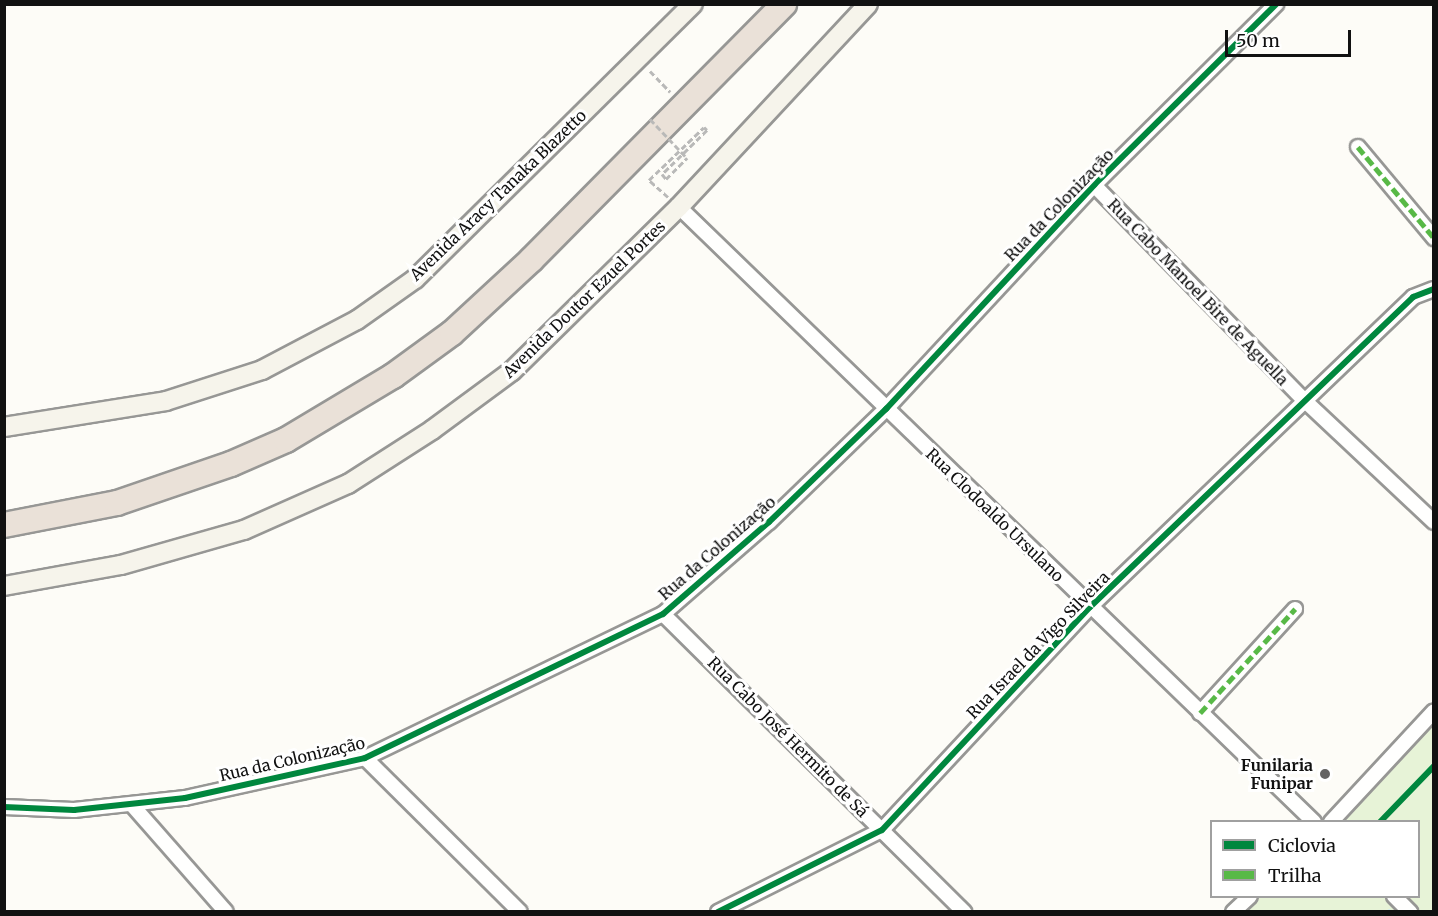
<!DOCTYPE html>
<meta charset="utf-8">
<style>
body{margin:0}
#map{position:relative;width:1438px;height:916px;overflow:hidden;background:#fdfcf7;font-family:Merriweather,serif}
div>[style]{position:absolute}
.green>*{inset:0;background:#e7f3d7}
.stream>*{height:5px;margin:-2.5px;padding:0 2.5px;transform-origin:2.5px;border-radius:2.5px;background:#cde8f7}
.path>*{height:3px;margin-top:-1.5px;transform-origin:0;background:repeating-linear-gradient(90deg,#b9b9b8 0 6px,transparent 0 9px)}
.roads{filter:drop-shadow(2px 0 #979795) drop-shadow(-2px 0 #979795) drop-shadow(0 2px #979795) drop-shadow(0 -2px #979795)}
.street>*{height:14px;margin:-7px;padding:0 7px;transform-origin:7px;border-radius:7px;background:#fffffe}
.secondary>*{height:18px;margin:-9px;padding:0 9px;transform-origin:9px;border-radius:9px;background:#f6f4eb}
.highway>*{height:24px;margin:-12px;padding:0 12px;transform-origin:12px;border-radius:12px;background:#eae1d8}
.path-bridge>*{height:3px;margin-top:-1.5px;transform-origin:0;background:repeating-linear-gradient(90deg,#b9b9b8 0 6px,transparent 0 9px)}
.quiet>*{height:4.5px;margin-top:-2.25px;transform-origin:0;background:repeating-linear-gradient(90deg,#58b947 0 9px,transparent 0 13.5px)}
.cycleway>*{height:6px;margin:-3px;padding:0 3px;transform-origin:3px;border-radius:3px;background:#00873e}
.dots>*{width:16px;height:16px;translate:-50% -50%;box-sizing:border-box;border:3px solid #fff;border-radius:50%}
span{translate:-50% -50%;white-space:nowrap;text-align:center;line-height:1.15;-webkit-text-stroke:6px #fff;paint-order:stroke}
.street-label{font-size:16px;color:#111}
.poi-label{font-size:16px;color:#111;font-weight:700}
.right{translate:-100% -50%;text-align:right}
.frame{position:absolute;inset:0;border:6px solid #111;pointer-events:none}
.legend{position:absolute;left:1210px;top:820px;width:210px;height:78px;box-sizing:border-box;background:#fff;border:2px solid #a0a0a0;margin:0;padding:8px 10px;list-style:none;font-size:18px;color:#111}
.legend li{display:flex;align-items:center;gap:12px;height:30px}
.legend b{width:30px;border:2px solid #a0a0a0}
.scale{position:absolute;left:1225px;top:30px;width:126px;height:27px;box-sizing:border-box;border:3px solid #111;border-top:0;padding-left:8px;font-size:18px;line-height:21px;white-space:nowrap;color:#111;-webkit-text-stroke:4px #fff;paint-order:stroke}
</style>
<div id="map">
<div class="green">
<div style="clip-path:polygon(1433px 723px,1433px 911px,1241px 912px,1256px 897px,1418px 896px,1418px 822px,1333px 821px)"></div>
</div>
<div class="stream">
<div style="left:1388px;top:912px;width:1px;rotate:-45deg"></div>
</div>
<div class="path">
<div style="left:650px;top:71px;width:29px;rotate:46deg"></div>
<div style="left:668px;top:197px;width:25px;rotate:-138deg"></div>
<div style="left:649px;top:180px;width:76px;rotate:-43.9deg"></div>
<div style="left:704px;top:127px;width:4px;rotate:45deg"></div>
<div style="left:707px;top:130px;width:63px;rotate:135.6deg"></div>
<div style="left:662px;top:174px;width:6px;rotate:51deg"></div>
<div style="left:666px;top:179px;width:30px;rotate:-45deg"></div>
</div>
<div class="roads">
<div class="street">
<div style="left:1358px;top:147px;width:119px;rotate:50.1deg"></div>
<div style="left:1094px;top:185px;width:301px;rotate:45.7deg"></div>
<div style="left:1304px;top:400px;width:178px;rotate:43.2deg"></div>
<div style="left:679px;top:207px;width:884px;rotate:44.08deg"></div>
<div style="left:663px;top:614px;width:424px;rotate:44.7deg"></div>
<div style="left:1200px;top:713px;width:141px;rotate:-47.6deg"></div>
<div style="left:365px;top:758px;width:218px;rotate:44.8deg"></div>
<div style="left:132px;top:805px;width:142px;rotate:48.7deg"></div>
<div style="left:4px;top:807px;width:70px;rotate:2.5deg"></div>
<div style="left:74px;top:810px;width:112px;rotate:-6.2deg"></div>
<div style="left:185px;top:798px;width:184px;rotate:-12.5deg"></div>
<div style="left:365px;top:758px;width:331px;rotate:-25.8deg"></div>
<div style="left:663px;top:614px;width:140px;rotate:-41deg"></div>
<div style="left:769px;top:522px;width:163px;rotate:-44deg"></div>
<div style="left:886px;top:409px;width:306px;rotate:-47.1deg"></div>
<div style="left:1094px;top:185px;width:257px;rotate:-44.8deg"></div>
<div style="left:1331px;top:822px;width:151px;rotate:-47.1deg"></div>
<div style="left:1394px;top:896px;width:23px;rotate:45deg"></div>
<div style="left:718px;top:912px;width:183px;rotate:-26.6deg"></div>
<div style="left:882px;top:830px;width:305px;rotate:-47deg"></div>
<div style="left:1090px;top:607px;width:448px;rotate:-43.8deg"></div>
<div style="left:1413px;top:297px;width:22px;rotate:-21deg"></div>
<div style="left:1233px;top:912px;width:23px;rotate:-43deg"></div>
</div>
<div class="secondary">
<div style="left:4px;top:427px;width:164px;rotate:-9.1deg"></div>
<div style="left:166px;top:401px;width:101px;rotate:-17.9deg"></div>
<div style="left:262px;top:370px;width:107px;rotate:-27.8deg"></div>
<div style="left:357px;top:320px;width:71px;rotate:-35.3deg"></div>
<div style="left:415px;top:279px;width:391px;rotate:-44.7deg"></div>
<div style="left:4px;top:586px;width:119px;rotate:-10.2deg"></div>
<div style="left:121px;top:565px;width:128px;rotate:-15.9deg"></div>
<div style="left:244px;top:530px;width:114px;rotate:-23.9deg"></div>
<div style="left:348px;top:484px;width:100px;rotate:-32.7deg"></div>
<div style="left:432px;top:430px;width:99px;rotate:-36.4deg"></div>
<div style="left:512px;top:371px;width:234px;rotate:-44.5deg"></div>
<div style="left:679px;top:207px;width:277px;rotate:-47deg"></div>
</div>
<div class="highway">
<div style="left:4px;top:525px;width:115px;rotate:-11deg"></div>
<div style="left:117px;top:503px;width:120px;rotate:-18.9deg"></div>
<div style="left:231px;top:464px;width:60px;rotate:-23.6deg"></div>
<div style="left:286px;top:440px;width:125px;rotate:-30.9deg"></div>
<div style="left:393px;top:376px;width:73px;rotate:-36.1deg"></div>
<div style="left:452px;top:333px;width:108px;rotate:-42.7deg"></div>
<div style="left:531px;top:260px;width:360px;rotate:-45.3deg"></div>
</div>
</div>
<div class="path-bridge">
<div style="left:650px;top:119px;width:54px;rotate:46.5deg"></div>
</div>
<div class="quiet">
<div style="left:1358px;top:147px;width:119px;rotate:50.1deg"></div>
<div style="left:1200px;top:713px;width:141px;rotate:-47.6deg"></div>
</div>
<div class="cycleway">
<div style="left:4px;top:807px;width:70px;rotate:2.5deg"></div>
<div style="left:74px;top:810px;width:112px;rotate:-6.2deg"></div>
<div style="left:185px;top:798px;width:184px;rotate:-12.5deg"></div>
<div style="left:365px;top:758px;width:331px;rotate:-25.8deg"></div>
<div style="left:663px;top:614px;width:140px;rotate:-41deg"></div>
<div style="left:769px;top:522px;width:163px;rotate:-44deg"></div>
<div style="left:886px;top:409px;width:306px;rotate:-47.1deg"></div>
<div style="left:1094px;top:185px;width:257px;rotate:-44.8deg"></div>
<div style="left:1380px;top:822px;width:78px;rotate:-46deg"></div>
<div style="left:718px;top:912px;width:183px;rotate:-26.6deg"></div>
<div style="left:882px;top:830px;width:305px;rotate:-47deg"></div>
<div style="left:1090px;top:607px;width:448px;rotate:-43.8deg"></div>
<div style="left:1413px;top:297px;width:22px;rotate:-21deg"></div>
</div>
<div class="dots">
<div style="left:1325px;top:774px;background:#646362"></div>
</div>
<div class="street-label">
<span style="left:498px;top:195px;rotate:-44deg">Avenida Aracy Tanaka Blazetto</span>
<span style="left:1059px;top:205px;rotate:-46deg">Rua da Colonização</span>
<span style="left:1198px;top:292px;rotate:46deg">Rua Cabo Manoel Bire de Aguella</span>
<span style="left:584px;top:299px;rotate:-44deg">Avenida Doutor Ezuel Portes</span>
<span style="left:995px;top:515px;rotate:44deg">Rua Clodoaldo Ursulano</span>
<span style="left:717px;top:548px;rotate:-41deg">Rua da Colonização</span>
<span style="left:1038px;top:645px;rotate:-46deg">Rua Israel da Vigo Silveira</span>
<span style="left:788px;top:737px;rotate:45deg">Rua Cabo José Hermito de Sá</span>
<span style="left:292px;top:759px;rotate:-13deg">Rua da Colonização</span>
</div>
<div class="poi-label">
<span class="right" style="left:1313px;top:774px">Funilaria<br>Funipar</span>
</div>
<div class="frame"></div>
<ul class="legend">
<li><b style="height:8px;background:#00873e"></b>Ciclovia</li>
<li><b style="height:8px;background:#58b947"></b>Trilha</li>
</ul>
<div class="scale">50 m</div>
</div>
